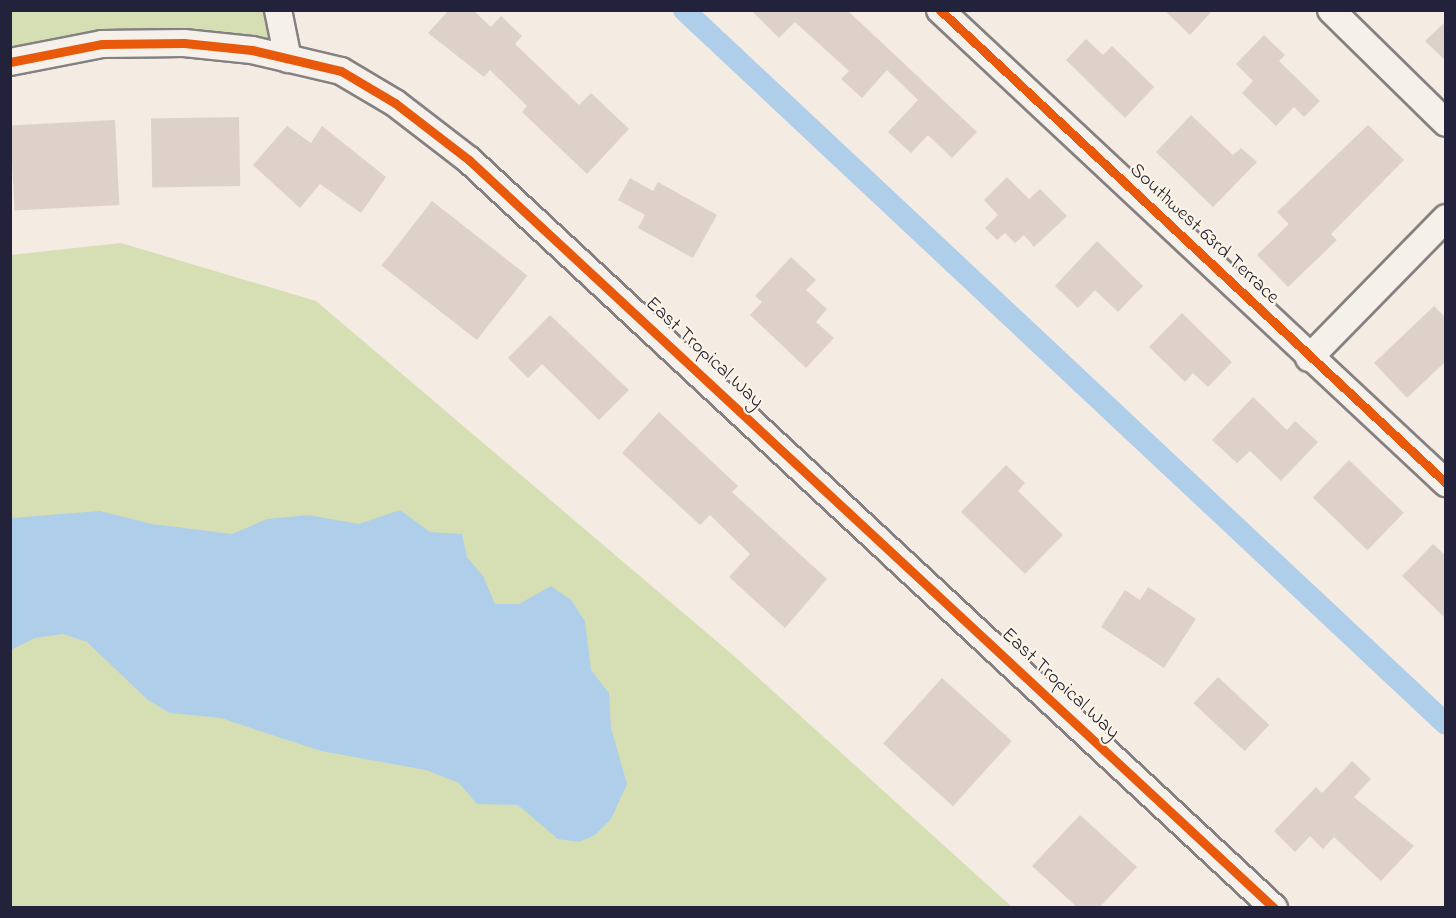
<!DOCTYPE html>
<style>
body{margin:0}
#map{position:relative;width:1456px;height:918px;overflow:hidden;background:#f4ebe2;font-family:"Indie Flower",sans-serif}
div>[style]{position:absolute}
.green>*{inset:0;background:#d6dfb3}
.water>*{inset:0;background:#afceea}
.canal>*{height:22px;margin:-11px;padding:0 11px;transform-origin:11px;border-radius:11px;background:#afceea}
.building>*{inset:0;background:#ded1ca;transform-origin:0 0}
.roads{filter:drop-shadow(2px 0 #858182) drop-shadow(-2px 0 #858182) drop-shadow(0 2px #858182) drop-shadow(0 -2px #858182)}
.street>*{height:26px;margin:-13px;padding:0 13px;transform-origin:13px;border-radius:13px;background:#f5f1ea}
.cycleway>*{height:9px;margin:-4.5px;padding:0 4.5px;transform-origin:4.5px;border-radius:4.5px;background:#e8590c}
span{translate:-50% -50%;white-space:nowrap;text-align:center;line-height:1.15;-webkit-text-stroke:4.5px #fcf5e5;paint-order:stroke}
.street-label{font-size:20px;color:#22223b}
.frame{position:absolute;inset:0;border:12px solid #22223b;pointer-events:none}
</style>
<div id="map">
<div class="green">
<div style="clip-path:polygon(11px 10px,262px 11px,277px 45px,11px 50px)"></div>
<div style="clip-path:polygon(121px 243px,316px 301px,734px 656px,1012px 907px,11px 908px,11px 255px)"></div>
</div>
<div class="water">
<div style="clip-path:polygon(400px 510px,430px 532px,462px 534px,467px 557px,483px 576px,495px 604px,519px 604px,551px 586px,571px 600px,585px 621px,591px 670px,609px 693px,611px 728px,627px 784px,611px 819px,595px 835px,579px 842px,558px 839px,518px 805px,477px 804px,459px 783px,426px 770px,321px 751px,221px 718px,170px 713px,148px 700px,87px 642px,63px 634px,35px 638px,11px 650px,11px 518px,100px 511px,152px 524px,232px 534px,267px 519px,308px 515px,359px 524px)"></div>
</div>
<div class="canal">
<div style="left:684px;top:10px;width:1044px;rotate:43.14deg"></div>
</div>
<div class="building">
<div style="clip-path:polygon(449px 10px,473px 10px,491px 27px,501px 16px,522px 36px,515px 44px,579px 105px,591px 93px,629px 129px,587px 174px,522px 112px,527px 106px,490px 70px,484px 77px,428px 33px)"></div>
<div style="clip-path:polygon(751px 10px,847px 10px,977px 132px,952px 158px,928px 135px,911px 153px,888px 132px,918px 100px,887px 70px,862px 98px,841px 79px,849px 71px,795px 22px,779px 38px)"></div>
<div style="clip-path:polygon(1164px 10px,1213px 10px,1190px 35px)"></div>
<div style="clip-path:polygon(1446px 21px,1446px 61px,1425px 41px)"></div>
<div style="clip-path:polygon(1264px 35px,1285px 55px,1279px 61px,1320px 101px,1304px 117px,1294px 107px,1276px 126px,1242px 93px,1253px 81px,1236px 64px)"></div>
<div style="clip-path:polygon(1086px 39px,1103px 55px,1112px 46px,1154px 87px,1125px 118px,1066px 60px)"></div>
<div style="clip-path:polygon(1191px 115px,1233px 155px,1241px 148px,1257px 162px,1213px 207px,1156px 152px)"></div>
<div style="left:239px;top:117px;width:69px;height:88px;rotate:89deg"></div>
<div style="left:115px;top:120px;width:85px;height:105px;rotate:87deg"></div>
<div style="clip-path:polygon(1368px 125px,1404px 160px,1331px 234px,1337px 240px,1288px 287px,1257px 255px,1289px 224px,1277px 212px)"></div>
<div style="clip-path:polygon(287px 126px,311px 143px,322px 126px,386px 177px,361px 213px,320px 184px,300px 208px,253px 165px)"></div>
<div style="clip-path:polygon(1007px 177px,1029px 199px,1040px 189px,1067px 216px,1034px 247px,1024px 235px,1015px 243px,1005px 233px,997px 240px,985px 228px,998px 215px,984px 200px)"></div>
<div style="clip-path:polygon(630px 178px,653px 191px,658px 182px,717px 215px,693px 258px,638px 228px,645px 215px,618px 200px)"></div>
<div style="left:432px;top:201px;width:121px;height:82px;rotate:38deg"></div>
<div style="clip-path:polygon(1097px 241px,1143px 286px,1118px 312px,1095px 290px,1078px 308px,1055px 286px)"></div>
<div style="clip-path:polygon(791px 257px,816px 280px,806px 290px,827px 309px,816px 322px,834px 338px,806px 368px,750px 315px,762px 302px,755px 296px)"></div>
<div style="clip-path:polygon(1434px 306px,1446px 318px,1446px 361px,1407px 398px,1374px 363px)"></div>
<div style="clip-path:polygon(1182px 313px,1232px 362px,1208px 387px,1193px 373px,1185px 382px,1149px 347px)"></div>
<div style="clip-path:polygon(550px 315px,629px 390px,599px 420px,542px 364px,528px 378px,508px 358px)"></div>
<div style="clip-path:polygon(1253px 397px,1287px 430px,1295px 421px,1318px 442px,1281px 481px,1250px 451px,1237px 463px,1212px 440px)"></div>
<div style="clip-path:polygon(659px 412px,738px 486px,732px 492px,827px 579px,785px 628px,729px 577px,750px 554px,710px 515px,700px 525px,622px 453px)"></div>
<div style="left:1349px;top:460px;width:76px;height:52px;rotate:44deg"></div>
<div style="clip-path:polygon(1006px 465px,1025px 483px,1018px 491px,1063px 535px,1025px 574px,961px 512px)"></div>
<div style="clip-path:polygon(1433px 544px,1446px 556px,1446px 619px,1402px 576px)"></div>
<div style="clip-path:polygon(1148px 587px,1196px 619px,1164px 668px,1101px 627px,1125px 590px,1140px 600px)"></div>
<div style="left:1218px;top:677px;width:70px;height:36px;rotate:43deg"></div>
<div style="left:942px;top:678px;width:94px;height:88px;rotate:42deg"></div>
<div style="clip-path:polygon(1352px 761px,1371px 779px,1354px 797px,1414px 846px,1381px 881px,1334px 837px,1323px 849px,1310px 836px,1295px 852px,1274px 831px,1316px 787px,1322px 793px)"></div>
<div style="clip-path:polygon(1080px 815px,1137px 867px,1099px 908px,1078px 908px,1032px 866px)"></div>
</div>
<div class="roads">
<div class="street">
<div style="left:278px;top:10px;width:50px;rotate:78.5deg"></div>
<div style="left:940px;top:10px;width:693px;rotate:43.07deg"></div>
<div style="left:1331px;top:10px;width:161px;rotate:44.5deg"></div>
<div style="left:10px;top:62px;width:94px;rotate:-11.1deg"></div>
<div style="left:102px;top:44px;width:82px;rotate:-0.7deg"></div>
<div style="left:184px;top:43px;width:68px;rotate:5.9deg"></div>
<div style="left:252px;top:50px;width:91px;rotate:13.3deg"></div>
<div style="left:341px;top:71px;width:63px;rotate:30.7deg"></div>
<div style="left:395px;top:103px;width:93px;rotate:37.6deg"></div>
<div style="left:469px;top:160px;width:1099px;rotate:42.9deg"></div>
<div style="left:1309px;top:358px;width:196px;rotate:-45.6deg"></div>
</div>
</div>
<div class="cycleway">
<div style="left:940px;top:10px;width:693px;rotate:43.07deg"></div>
<div style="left:10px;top:62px;width:94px;rotate:-11.1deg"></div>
<div style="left:102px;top:44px;width:82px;rotate:-0.7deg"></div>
<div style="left:184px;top:43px;width:68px;rotate:5.9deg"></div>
<div style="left:252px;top:50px;width:91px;rotate:13.3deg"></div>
<div style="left:341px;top:71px;width:63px;rotate:30.7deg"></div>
<div style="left:395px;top:103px;width:93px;rotate:37.6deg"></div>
<div style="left:469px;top:160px;width:1099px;rotate:42.9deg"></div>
</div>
<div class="street-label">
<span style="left:1204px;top:234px;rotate:43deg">Southwest 63rd Terrace</span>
<span style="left:704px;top:353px;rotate:43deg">East Tropical Way</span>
<span style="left:1060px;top:684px;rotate:43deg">East Tropical Way</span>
</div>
<div class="frame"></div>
</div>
